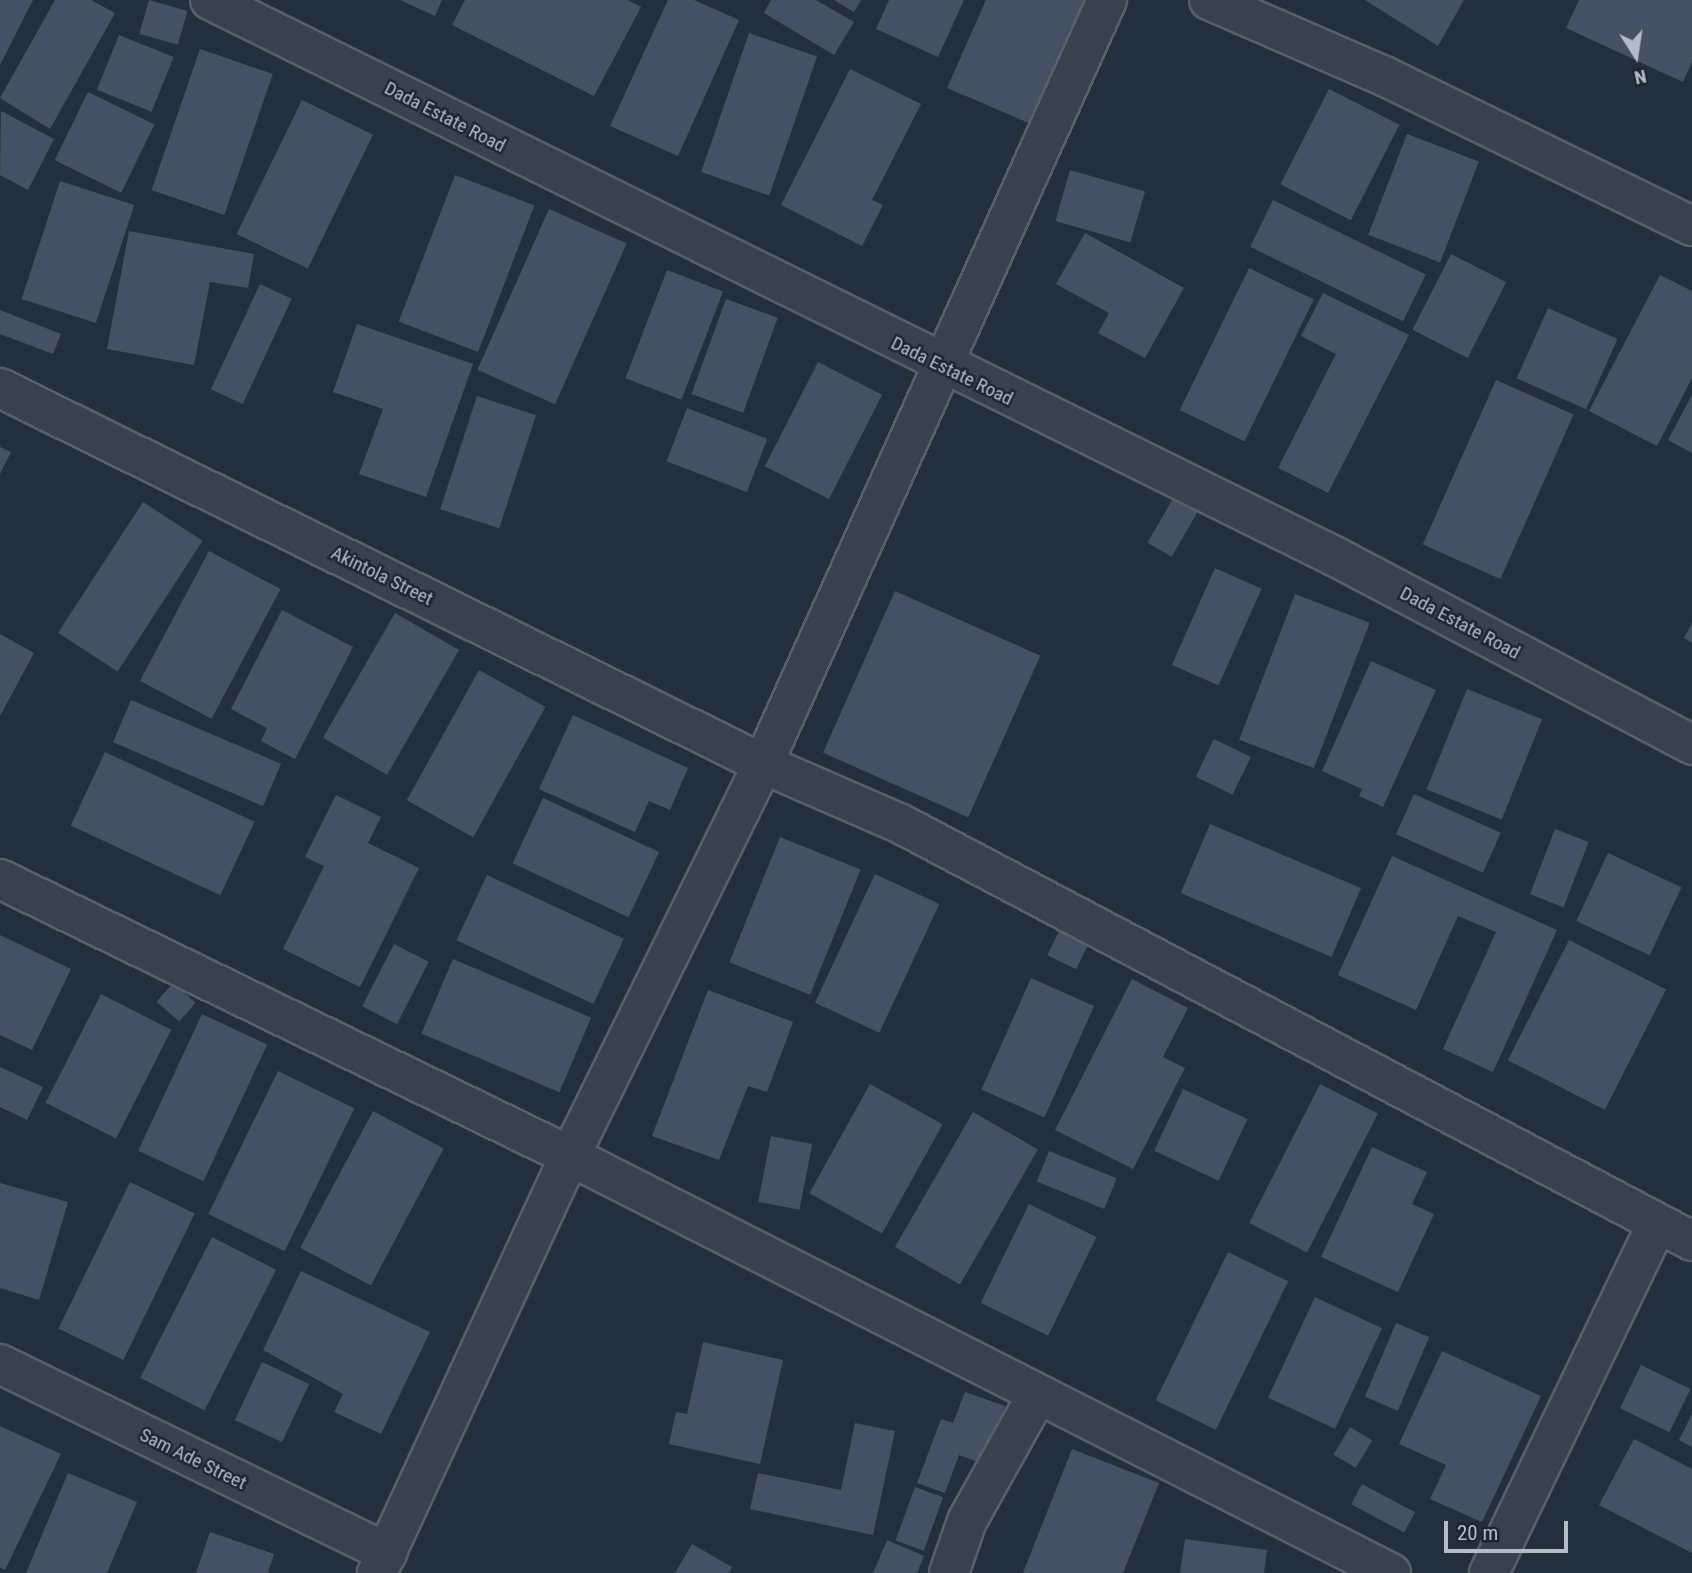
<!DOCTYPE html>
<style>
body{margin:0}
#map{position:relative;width:1692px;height:1573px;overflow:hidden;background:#242f3e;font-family:"Roboto Condensed",sans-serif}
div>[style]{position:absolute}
.building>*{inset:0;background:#455162;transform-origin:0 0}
.roads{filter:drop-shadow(2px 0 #565f6c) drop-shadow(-2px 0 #565f6c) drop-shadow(0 2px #565f6c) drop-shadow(0 -2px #565f6c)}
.minor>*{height:38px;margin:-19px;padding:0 19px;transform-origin:19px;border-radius:19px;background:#38414e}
span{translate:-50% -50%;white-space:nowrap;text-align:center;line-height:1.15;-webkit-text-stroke:5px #1d2633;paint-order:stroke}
.street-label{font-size:19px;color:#b4bcc9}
.north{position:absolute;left:1601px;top:21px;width:70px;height:70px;-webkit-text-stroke:5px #1d2633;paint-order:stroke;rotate:168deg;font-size:19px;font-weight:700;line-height:28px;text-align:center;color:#b4bcc9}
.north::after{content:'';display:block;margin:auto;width:24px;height:32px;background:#b4bcc9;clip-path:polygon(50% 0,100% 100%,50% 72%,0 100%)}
.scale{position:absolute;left:1444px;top:1521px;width:124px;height:32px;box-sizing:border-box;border:4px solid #b4bcc9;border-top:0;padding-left:9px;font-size:21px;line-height:24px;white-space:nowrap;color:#b4bcc9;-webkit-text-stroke:5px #1d2633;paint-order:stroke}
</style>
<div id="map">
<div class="building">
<div style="clip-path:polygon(0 0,33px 0,0 65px)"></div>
<div style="clip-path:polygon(55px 0,91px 0,115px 13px,50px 129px,0 98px)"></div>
<div style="left:149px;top:0;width:40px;height:35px;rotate:16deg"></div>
<div style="clip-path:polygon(400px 0,442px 0,435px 16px)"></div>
<div style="clip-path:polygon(465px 0,627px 0,641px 7px,594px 96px,452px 25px)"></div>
<div style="clip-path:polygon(668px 0,694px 0,739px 20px,678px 156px,610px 126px)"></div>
<div style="clip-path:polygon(771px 0,816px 0,854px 22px,834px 55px,764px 13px)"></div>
<div style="clip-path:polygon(834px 0,861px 0,854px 12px)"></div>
<div style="clip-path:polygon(889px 0,964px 0,938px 57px,876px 29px)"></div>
<div style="clip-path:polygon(986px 0,1091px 0,1036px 126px,947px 88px)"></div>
<div style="clip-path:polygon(1365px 0,1464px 0,1438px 46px)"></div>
<div style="clip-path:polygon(1579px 0,1692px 0,1692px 62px,1683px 82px,1566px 28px)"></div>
<div style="left:749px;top:33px;width:72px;height:147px;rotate:19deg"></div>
<div style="left:119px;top:35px;width:59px;height:59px;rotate:22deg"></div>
<div style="left:200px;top:49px;width:77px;height:149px;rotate:19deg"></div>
<div style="clip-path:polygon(850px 69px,921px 104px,872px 200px,883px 205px,862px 246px,781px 205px)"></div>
<div style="left:1329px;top:89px;width:79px;height:107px;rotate:27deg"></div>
<div style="left:88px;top:92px;width:74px;height:76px;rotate:26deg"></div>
<div style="left:302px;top:100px;width:79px;height:149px;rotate:26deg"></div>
<div style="clip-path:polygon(1px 111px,54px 139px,28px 190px,0 175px)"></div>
<div style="left:1407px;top:134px;width:77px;height:108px;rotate:21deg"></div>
<div style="left:1070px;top:170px;width:78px;height:53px;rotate:16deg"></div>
<div style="left:455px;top:175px;width:85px;height:157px;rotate:21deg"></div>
<div style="left:60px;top:181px;width:78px;height:124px;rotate:18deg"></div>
<div style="left:1273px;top:200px;width:170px;height:52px;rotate:26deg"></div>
<div style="left:549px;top:209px;width:85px;height:176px;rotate:24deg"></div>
<div style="clip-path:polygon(129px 231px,254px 254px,248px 288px,210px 282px,194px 365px,107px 349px)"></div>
<div style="clip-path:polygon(1085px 233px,1184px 288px,1145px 358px,1098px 333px,1109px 313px,1056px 284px)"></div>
<div style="left:1451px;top:254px;width:62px;height:85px;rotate:27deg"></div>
<div style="left:1249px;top:268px;width:72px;height:158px;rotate:26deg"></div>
<div style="left:667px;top:270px;width:60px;height:116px;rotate:21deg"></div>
<div style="clip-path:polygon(1660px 275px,1692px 291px,1692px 378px,1657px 446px,1589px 411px)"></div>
<div style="left:260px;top:284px;width:35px;height:116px;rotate:25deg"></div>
<div style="clip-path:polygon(1323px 293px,1409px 335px,1328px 493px,1278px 468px,1336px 354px,1301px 336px)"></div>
<div style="left:726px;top:299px;width:55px;height:101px;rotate:20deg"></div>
<div style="left:1548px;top:308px;width:76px;height:77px;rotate:24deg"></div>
<div style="clip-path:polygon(0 310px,61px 334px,53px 354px,0 334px)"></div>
<div style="clip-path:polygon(357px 324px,473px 364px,426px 497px,359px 474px,383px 409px,333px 392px)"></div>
<div style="left:818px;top:362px;width:72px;height:117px;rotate:27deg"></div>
<div style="left:1496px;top:380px;width:85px;height:180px;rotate:24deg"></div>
<div style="clip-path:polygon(1692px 395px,1692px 453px,1668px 440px)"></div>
<div style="left:477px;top:396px;width:62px;height:119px;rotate:18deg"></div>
<div style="left:687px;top:408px;width:86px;height:57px;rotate:21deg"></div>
<div style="clip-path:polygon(0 447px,11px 452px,0 474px)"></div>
<div style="left:1175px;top:495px;width:28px;height:55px;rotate:30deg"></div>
<div style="left:143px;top:502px;width:71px;height:156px;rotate:33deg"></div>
<div style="left:209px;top:551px;width:81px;height:147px;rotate:28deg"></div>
<div style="left:1215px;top:568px;width:51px;height:106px;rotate:24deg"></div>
<div style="left:895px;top:591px;width:159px;height:177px;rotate:24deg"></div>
<div style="left:1295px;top:594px;width:80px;height:156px;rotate:21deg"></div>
<div style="clip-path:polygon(282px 610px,353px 647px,295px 759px,261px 741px,267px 728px,231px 709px)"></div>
<div style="left:395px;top:613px;width:74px;height:144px;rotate:30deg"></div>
<div style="clip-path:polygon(1692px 623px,1692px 643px,1684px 638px)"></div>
<div style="clip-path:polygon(0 634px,34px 653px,0 716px)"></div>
<div style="clip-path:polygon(1371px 661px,1436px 690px,1383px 807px,1359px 796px,1362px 789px,1322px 771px)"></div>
<div style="left:479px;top:670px;width:76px;height:149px;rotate:29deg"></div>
<div style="left:1467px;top:689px;width:81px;height:108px;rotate:22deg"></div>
<div style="left:131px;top:700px;width:163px;height:46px;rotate:23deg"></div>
<div style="clip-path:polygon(573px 715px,688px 768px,670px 810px,649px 801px,635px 832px,539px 789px)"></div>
<div style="left:1214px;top:739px;width:41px;height:42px;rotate:26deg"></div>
<div style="left:105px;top:752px;width:165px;height:81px;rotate:25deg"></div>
<div style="left:1414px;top:794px;width:95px;height:44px;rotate:24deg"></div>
<div style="clip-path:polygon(336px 795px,381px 817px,368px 843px,419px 868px,360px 987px,283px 949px,324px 866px,305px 857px)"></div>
<div style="left:543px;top:798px;width:128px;height:72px;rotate:25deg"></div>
<div style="left:1210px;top:824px;width:164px;height:75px;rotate:23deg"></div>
<div style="left:1555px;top:829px;width:36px;height:70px;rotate:21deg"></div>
<div style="left:780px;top:837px;width:87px;height:135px;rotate:22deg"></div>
<div style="left:1608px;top:853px;width:81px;height:75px;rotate:25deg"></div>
<div style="clip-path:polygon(1392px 856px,1557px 930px,1493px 1072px,1443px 1049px,1496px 932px,1458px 916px,1416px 1010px,1338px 975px)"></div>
<div style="left:875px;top:874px;width:71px;height:142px;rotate:25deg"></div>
<div style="left:487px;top:875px;width:151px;height:72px;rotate:25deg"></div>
<div style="left:1064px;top:921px;width:32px;height:38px;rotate:26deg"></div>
<div style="clip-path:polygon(0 935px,71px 969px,32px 1050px,0 1035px)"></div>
<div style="left:1569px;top:940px;width:109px;height:135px;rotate:27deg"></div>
<div style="left:394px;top:944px;width:39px;height:70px;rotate:27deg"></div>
<div style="left:453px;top:959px;width:150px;height:81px;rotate:23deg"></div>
<div style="left:1031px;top:978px;width:69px;height:122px;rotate:24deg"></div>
<div style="clip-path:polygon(1132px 979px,1188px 1008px,1163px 1057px,1185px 1068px,1133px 1169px,1055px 1130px)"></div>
<div style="left:173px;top:983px;width:30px;height:25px;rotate:41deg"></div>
<div style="clip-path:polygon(708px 990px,793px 1022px,767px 1092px,748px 1086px,719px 1160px,652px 1136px)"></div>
<div style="left:101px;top:994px;width:79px;height:122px;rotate:27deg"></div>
<div style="left:202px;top:1014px;width:72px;height:151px;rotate:25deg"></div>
<div style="clip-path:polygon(0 1067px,43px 1087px,27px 1120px,0 1107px)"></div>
<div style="left:278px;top:1071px;width:85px;height:159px;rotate:26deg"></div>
<div style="left:870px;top:1084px;width:83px;height:125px;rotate:29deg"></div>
<div style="left:1320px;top:1084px;width:65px;height:156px;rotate:27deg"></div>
<div style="left:1183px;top:1089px;width:71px;height:68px;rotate:25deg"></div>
<div style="left:373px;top:1111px;width:80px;height:155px;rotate:28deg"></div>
<div style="left:973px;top:1112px;width:75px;height:156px;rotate:30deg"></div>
<div style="left:771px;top:1136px;width:42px;height:67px;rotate:11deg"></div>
<div style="clip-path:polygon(1372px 1147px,1427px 1172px,1412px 1204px,1434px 1214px,1398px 1292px,1321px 1257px)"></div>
<div style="left:1049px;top:1151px;width:73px;height:33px;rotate:22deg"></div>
<div style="left:130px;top:1182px;width:72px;height:163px;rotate:26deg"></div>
<div style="clip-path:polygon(0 1183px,68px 1202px,39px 1300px,0 1288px)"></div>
<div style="left:1029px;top:1204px;width:75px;height:110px;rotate:26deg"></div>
<div style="left:212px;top:1237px;width:72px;height:158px;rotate:27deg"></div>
<div style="left:1228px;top:1252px;width:67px;height:165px;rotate:26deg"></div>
<div style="clip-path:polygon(301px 1271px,430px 1332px,381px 1434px,334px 1412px,343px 1394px,263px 1350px)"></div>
<div style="left:1315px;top:1297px;width:74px;height:111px;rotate:25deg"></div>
<div style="left:1396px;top:1323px;width:36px;height:80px;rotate:23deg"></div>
<div style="clip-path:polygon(703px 1342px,783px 1360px,760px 1464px,669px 1444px,676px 1412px,687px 1414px)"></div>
<div style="clip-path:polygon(1442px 1351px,1541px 1396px,1482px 1522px,1430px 1499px,1446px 1465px,1399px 1444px)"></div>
<div style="left:262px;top:1362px;width:52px;height:64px;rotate:25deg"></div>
<div style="left:1641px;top:1365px;width:55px;height:48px;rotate:26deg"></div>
<div style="clip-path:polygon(965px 1392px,1005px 1406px,984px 1464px,959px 1455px,945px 1493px,917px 1483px,941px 1419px,953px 1423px)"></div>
<div style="clip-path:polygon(1692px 1414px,1692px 1447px,1679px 1440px)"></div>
<div style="clip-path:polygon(855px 1423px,895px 1431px,873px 1535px,750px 1509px,758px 1473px,841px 1490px)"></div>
<div style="clip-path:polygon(0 1426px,61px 1454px,5px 1570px,0 1568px)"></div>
<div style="left:1350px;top:1427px;width:26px;height:32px;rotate:31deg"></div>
<div style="clip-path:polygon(1634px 1439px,1692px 1469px,1692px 1553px,1599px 1505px)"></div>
<div style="clip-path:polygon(1072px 1449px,1159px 1483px,1123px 1573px,1023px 1573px)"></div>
<div style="clip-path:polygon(68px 1473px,137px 1502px,107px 1573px,26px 1573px)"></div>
<div style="left:1362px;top:1484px;width:60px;height:23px;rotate:28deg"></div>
<div style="left:915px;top:1487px;width:30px;height:57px;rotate:20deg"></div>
<div style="clip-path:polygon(210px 1532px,274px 1554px,268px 1573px,196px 1573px)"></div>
<div style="clip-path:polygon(1185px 1539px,1267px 1550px,1264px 1573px,1180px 1573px)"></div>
<div style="clip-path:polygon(887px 1540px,924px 1556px,917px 1573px,873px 1573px)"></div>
<div style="clip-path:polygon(692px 1544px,732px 1567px,729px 1573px,675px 1573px)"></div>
</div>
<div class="roads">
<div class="minor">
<div style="left:210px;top:0;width:1256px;rotate:26.32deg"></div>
<div style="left:1336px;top:557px;width:403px;rotate:27.8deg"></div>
<div style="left:1209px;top:0;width:193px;rotate:23.5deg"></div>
<div style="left:1386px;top:77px;width:340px;rotate:26deg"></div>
<div style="left:0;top:388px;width:851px;rotate:26.23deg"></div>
<div style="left:763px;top:764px;width:150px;rotate:23.5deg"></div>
<div style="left:901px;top:824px;width:894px;rotate:27.8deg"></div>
<div style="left:0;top:879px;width:634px;rotate:25.92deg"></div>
<div style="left:570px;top:1156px;width:921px;rotate:26.93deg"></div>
<div style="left:0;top:1364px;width:431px;rotate:26deg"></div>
<div style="left:377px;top:1573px;width:459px;rotate:-65.2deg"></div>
<div style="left:570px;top:1156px;width:437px;rotate:-63.8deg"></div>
<div style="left:763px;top:764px;width:838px;rotate:-65.76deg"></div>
<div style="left:949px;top:1573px;width:55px;rotate:-70.9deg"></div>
<div style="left:967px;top:1521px;width:144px;rotate:-60.9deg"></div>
<div style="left:1489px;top:1573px;width:385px;rotate:-64.3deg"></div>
</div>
</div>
<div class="street-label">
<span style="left:445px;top:117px;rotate:27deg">Dada Estate Road</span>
<span style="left:952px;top:371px;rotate:26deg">Dada Estate Road</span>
<span style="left:382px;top:576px;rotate:26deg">Akintola Street</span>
<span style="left:1460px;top:623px;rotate:28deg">Dada Estate Road</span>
<span style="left:193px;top:1459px;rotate:26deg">Sam Ade Street</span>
</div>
<div class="north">N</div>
<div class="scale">20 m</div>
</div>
